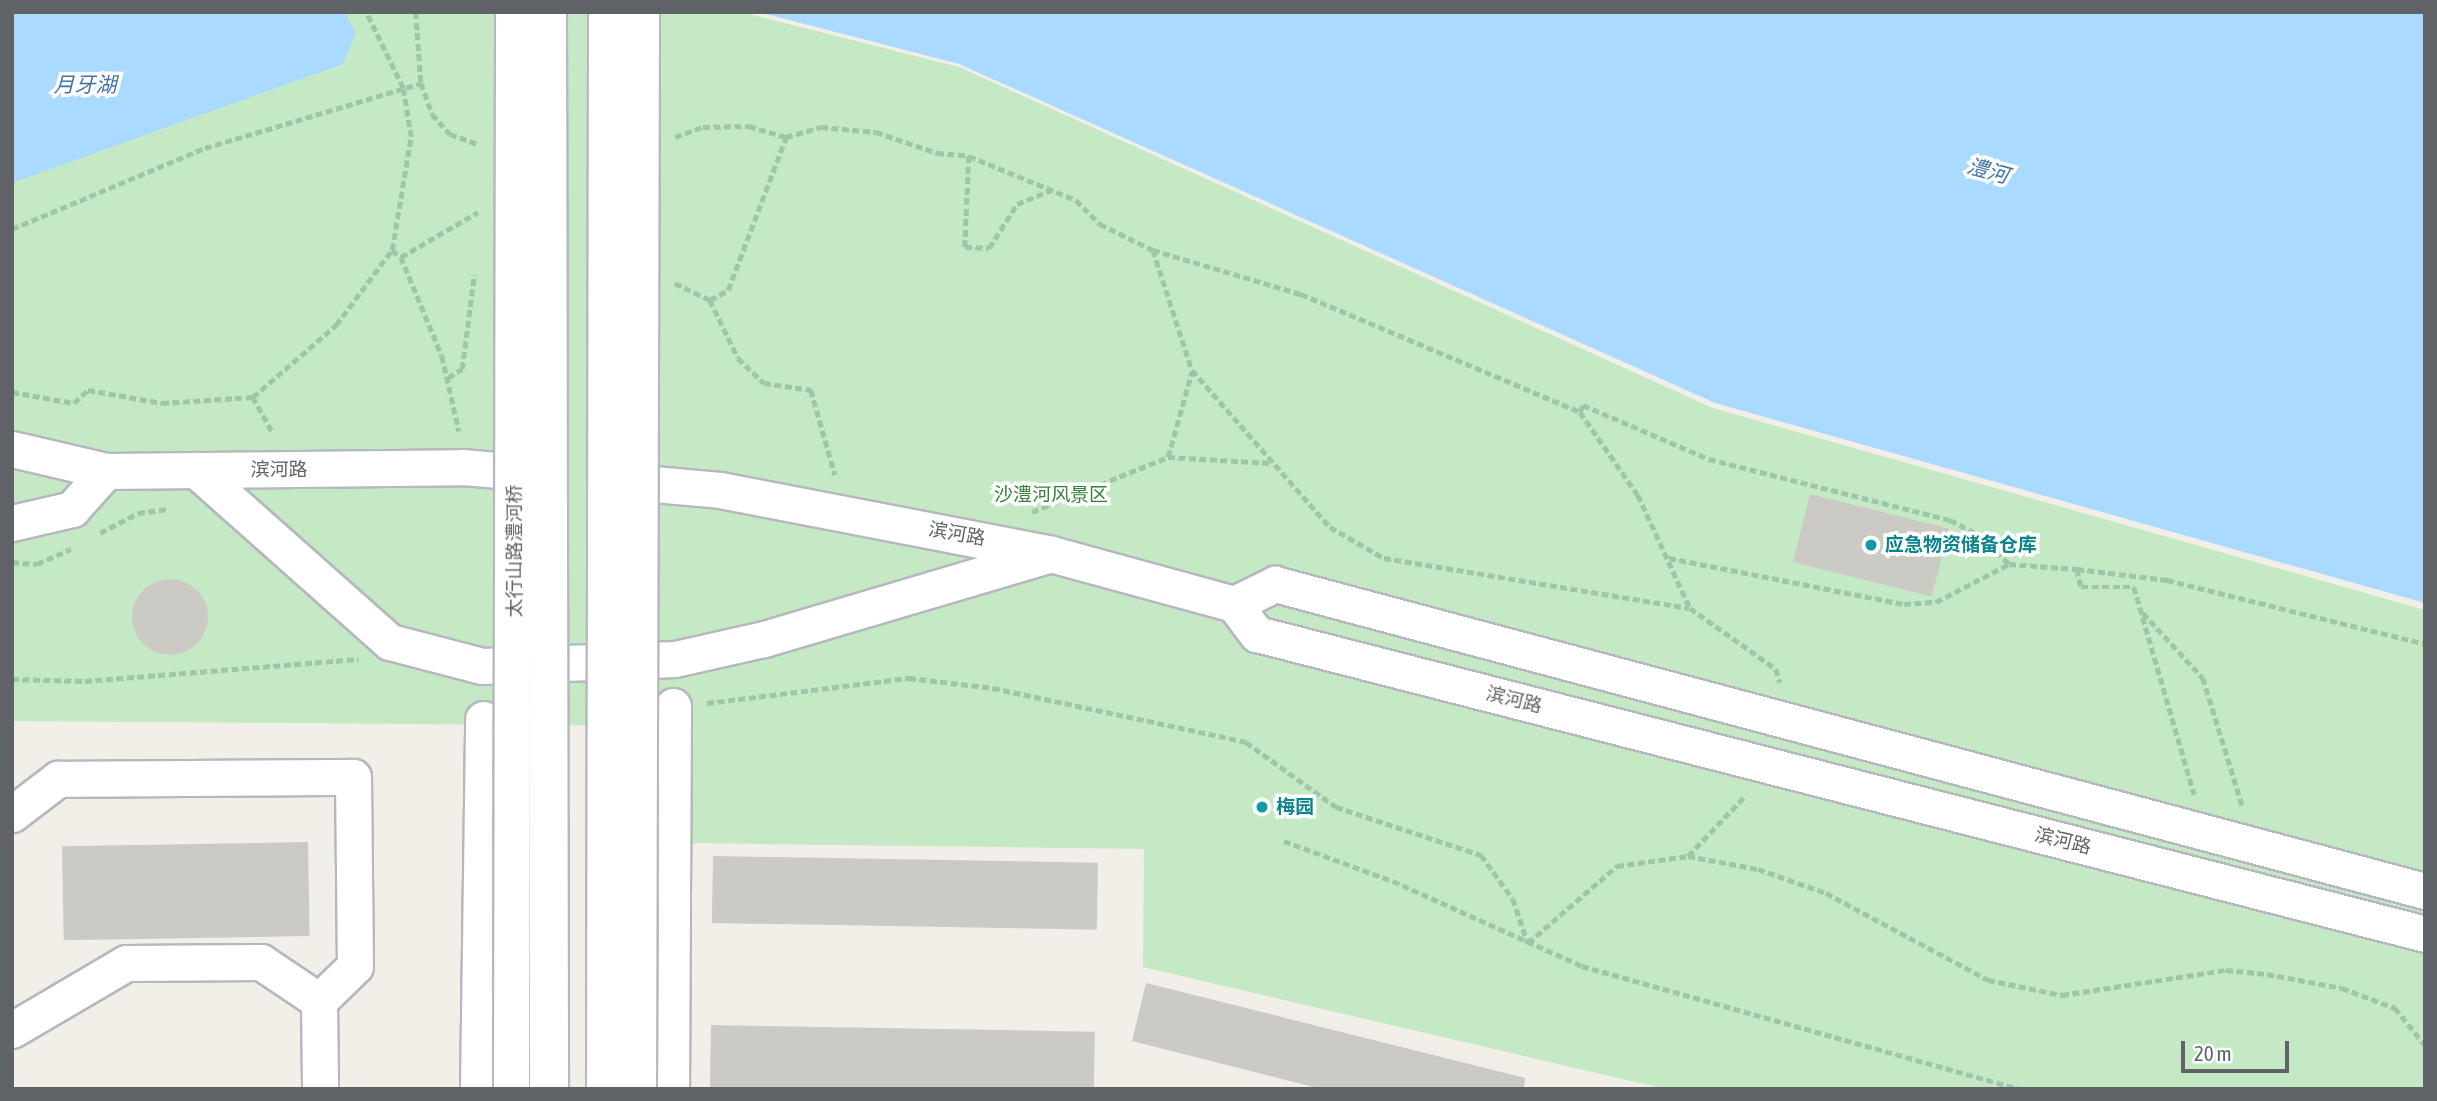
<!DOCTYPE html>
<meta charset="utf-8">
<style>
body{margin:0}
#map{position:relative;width:2437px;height:1101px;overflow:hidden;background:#f1efe8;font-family:"Asap Condensed","Noto Sans SC",sans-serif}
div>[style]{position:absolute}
.green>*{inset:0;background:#c5e8c5}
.water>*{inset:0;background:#aadaff}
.building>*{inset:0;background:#cccac5;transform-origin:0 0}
.round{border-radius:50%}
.path>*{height:4.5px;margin-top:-2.25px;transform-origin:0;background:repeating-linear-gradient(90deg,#9cc7a9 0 7px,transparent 0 10.5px)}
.roads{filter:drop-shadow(2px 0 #b5b8bc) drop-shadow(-2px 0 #b5b8bc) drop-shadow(0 2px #b5b8bc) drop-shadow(0 -2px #b5b8bc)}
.minor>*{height:35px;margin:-17.5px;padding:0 17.5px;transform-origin:17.5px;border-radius:17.5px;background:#fff}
.bridges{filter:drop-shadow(2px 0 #b5b8bc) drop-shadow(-2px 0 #b5b8bc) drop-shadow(0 2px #b5b8bc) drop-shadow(0 -2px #b5b8bc)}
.minor-bridge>*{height:35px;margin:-17.5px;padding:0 17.5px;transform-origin:17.5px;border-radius:17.5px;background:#fff}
.secondary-bridge>*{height:38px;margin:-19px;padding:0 19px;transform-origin:19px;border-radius:19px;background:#fff}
.dots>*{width:19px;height:19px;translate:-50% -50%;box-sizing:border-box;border:4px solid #fff;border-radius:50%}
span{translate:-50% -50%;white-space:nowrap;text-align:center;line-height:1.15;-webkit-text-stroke:7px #fff;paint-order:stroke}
.street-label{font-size:19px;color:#5f6368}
.park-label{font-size:19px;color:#348238}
.culture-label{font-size:19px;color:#0d838f;font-weight:700}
.left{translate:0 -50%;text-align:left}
.water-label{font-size:21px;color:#4174aa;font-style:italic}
.frame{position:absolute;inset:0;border:14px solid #5f6368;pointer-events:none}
.scale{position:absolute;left:2181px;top:1041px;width:108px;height:32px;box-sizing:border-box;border:4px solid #5f6368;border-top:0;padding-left:9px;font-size:21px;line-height:24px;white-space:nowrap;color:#5f6368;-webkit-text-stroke:5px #fff;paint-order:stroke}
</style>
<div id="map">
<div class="green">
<div style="clip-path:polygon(12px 12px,741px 12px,959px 67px,1713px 408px,2425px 610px,2425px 1089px,1665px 1089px,1143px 967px,1144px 849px,685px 843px,685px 726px,12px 721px)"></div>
</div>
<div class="water">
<div style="clip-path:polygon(12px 12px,344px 12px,356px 32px,343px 64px,12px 183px)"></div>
<div style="clip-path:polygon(758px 12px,2425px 12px,2425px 603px,1715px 403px,959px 64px)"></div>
</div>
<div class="building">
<div style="left:1810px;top:494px;width:143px;height:70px;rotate:14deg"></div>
<div class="round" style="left:132px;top:579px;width:76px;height:76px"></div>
<div style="left:308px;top:842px;width:94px;height:246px;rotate:89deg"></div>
<div style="left:713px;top:856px;width:385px;height:67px;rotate:1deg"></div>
<div style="clip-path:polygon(1146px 983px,1525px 1078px,1524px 1089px,1321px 1089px,1132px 1041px)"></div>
<div style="left:711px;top:1025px;width:384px;height:64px;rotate:1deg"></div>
</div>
<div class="path">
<div style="left:416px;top:12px;width:71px;rotate:86deg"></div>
<div style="left:421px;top:83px;width:33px;rotate:70deg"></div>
<div style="left:432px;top:114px;width:27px;rotate:48deg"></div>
<div style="left:450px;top:134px;width:29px;rotate:20deg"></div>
<div style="left:675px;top:137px;width:30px;rotate:-20deg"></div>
<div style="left:703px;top:127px;width:46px;rotate:-1.2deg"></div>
<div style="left:749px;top:126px;width:39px;rotate:17deg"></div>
<div style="left:786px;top:137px;width:36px;rotate:-16deg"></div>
<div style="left:821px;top:127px;width:55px;rotate:5.2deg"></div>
<div style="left:876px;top:132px;width:65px;rotate:19deg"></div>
<div style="left:937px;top:153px;width:32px;rotate:5deg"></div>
<div style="left:969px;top:156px;width:116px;rotate:22.4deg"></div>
<div style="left:1076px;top:200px;width:34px;rotate:45deg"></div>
<div style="left:1100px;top:224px;width:59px;rotate:26.1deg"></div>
<div style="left:1153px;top:250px;width:154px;rotate:16.6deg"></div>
<div style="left:1301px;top:294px;width:303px;rotate:22.9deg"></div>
<div style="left:1580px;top:412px;width:101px;rotate:55.1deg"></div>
<div style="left:1638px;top:495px;width:124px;rotate:65.3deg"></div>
<div style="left:1690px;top:608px;width:105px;rotate:35.3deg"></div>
<div style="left:1776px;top:669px;width:14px;rotate:73deg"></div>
<div style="left:969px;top:156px;width:91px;rotate:92.5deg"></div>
<div style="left:965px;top:247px;width:24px;rotate:2deg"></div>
<div style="left:989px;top:248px;width:52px;rotate:-57.5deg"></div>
<div style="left:1017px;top:204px;width:38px;rotate:-22deg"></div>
<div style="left:12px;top:229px;width:209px;rotate:-22.8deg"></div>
<div style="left:205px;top:148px;width:226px;rotate:-16.7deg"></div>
<div style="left:392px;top:250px;width:11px;rotate:38deg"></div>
<div style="left:401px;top:257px;width:89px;rotate:-30.3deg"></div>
<div style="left:1153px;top:250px;width:126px;rotate:72deg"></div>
<div style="left:1192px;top:370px;width:209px;rotate:48.7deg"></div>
<div style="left:1330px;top:527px;width:62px;rotate:29.9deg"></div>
<div style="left:1384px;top:558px;width:309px;rotate:9.3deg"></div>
<div style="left:401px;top:257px;width:107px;rotate:67.5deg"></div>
<div style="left:442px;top:356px;width:77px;rotate:77.2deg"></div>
<div style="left:675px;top:283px;width:39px;rotate:26deg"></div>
<div style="left:710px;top:300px;width:64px;rotate:64.2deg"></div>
<div style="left:738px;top:358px;width:36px;rotate:44deg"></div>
<div style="left:764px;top:383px;width:48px;rotate:8.5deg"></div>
<div style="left:811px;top:390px;width:88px;rotate:74.2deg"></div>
<div style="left:710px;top:300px;width:21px;rotate:-29deg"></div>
<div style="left:728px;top:290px;width:164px;rotate:-69.2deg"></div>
<div style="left:448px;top:378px;width:17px;rotate:-33deg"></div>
<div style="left:462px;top:369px;width:95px;rotate:-82.7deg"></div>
<div style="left:12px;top:392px;width:63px;rotate:10.1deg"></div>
<div style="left:74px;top:403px;width:19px;rotate:-43deg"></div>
<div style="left:88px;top:390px;width:75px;rotate:10deg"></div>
<div style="left:162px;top:403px;width:91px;rotate:-3.8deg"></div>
<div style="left:253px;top:397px;width:110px;rotate:-40.9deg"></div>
<div style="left:336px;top:325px;width:94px;rotate:-53.3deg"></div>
<div style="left:392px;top:250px;width:115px;rotate:-80.5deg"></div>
<div style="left:411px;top:137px;width:50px;rotate:-99.3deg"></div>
<div style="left:403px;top:88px;width:85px;rotate:-116deg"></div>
<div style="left:253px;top:397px;width:41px;rotate:60.9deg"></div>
<div style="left:1580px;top:412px;width:8px;rotate:-67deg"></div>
<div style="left:1583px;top:405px;width:137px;rotate:23.2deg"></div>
<div style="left:1709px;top:459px;width:249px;rotate:14.2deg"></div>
<div style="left:1950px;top:520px;width:36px;rotate:27deg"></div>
<div style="left:1982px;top:536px;width:39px;rotate:46deg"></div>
<div style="left:1168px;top:457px;width:89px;rotate:-74.4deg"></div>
<div style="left:1032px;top:512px;width:147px;rotate:-22deg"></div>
<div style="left:1168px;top:457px;width:103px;rotate:3.3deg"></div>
<div style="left:100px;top:533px;width:43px;rotate:-27.8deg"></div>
<div style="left:138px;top:513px;width:29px;rotate:-8deg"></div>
<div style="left:1669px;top:558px;width:239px;rotate:11.1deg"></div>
<div style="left:1904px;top:604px;width:32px;rotate:-4deg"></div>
<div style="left:1936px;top:602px;width:82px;rotate:-27.5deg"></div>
<div style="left:2009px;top:564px;width:68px;rotate:4.2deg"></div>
<div style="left:2077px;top:569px;width:91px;rotate:7deg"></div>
<div style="left:2167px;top:580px;width:266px;rotate:13.9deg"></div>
<div style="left:12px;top:562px;width:25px;rotate:5deg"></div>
<div style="left:37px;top:564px;width:37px;rotate:-24deg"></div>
<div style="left:2077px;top:569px;width:18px;rotate:77deg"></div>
<div style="left:2081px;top:587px;width:53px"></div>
<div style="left:2134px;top:587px;width:216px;rotate:73.8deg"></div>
<div style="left:2143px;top:613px;width:88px;rotate:47.3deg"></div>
<div style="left:2203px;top:678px;width:133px;rotate:72.9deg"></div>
<div style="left:12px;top:679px;width:73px;rotate:1.6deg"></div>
<div style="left:85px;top:681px;width:274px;rotate:-4.6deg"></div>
<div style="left:707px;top:703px;width:204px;rotate:-7.1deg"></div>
<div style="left:909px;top:678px;width:85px;rotate:6.8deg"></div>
<div style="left:993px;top:688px;width:259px;rotate:12deg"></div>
<div style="left:1246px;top:742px;width:111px;rotate:35.8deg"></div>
<div style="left:1336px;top:807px;width:153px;rotate:18.3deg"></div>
<div style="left:1481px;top:855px;width:54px;rotate:54deg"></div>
<div style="left:1513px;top:899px;width:46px;rotate:71.2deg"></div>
<div style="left:1528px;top:943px;width:118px;rotate:-40.9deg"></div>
<div style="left:1617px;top:866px;width:72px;rotate:-8deg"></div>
<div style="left:1688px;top:856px;width:71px;rotate:10.5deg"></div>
<div style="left:1758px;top:869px;width:72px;rotate:19.4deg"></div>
<div style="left:1826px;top:893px;width:184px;rotate:28.2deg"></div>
<div style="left:1988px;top:980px;width:76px;rotate:11.5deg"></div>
<div style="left:2062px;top:995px;width:166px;rotate:-8.7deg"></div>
<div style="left:2226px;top:970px;width:41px;rotate:5.6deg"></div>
<div style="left:2267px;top:974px;width:76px;rotate:10.6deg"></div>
<div style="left:2342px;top:988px;width:57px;rotate:20.7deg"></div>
<div style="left:2395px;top:1008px;width:48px;rotate:51deg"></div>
<div style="left:1284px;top:841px;width:116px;rotate:20.2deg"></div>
<div style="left:1393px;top:881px;width:207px;rotate:24.2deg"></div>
<div style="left:1582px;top:966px;width:456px;rotate:15.7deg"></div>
<div style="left:1688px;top:856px;width:83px;rotate:-46.5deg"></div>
</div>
<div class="roads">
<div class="minor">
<div style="left:12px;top:449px;width:97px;rotate:13.2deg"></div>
<div style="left:106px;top:471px;width:357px;rotate:-0.6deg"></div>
<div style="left:463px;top:467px;width:78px;rotate:5.1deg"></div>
<div style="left:196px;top:470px;width:259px;rotate:41.6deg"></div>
<div style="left:390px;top:642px;width:95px;rotate:14.6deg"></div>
<div style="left:482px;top:666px;width:193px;rotate:-2.1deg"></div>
<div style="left:675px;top:659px;width:91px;rotate:-12.7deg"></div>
<div style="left:764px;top:639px;width:299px;rotate:-16.5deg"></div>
<div style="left:609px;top:480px;width:111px;rotate:5.1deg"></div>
<div style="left:720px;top:490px;width:337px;rotate:10.9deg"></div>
<div style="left:1051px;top:554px;width:190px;rotate:15.3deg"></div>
<div style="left:1234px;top:604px;width:38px;rotate:53deg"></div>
<div style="left:1257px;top:634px;width:1206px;rotate:14.4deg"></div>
<div style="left:12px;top:523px;width:62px;rotate:-13.1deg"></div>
<div style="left:72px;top:509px;width:51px;rotate:-48.2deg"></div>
<div style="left:1234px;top:604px;width:46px;rotate:-26deg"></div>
<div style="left:1275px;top:584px;width:1190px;rotate:14.95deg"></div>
<div style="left:12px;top:814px;width:58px;rotate:-37.3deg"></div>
<div style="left:58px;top:779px;width:295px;rotate:-0.4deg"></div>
<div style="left:353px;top:777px;width:189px;rotate:89.4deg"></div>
<div style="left:355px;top:966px;width:50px;rotate:135.8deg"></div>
<div style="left:12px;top:1030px;width:132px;rotate:-30.4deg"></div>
<div style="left:126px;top:963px;width:135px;rotate:-0.4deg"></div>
<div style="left:261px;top:962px;width:70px;rotate:33.9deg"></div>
<div style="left:319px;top:1001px;width:88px;rotate:89.3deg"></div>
<div style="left:478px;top:1089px;width:370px;rotate:-89.2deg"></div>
<div style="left:671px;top:1089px;width:383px;rotate:-89.7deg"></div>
</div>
</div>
<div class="bridges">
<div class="minor-bridge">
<div style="left:511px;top:1089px;width:1077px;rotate:-89.89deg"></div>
<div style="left:638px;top:1089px;width:1077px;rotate:-89.84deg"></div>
</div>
<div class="secondary-bridge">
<div style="left:547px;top:12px;width:1077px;rotate:89.89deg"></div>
<div style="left:606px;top:1089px;width:1077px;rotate:-89.89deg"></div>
</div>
</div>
<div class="dots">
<div style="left:1871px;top:545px;background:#0f9aa8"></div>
<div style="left:1262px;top:807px;background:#0f9aa8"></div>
</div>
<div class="street-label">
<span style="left:279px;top:470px">滨河路</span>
<span style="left:957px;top:534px;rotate:10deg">滨河路</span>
<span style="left:515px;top:551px;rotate:-90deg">太行山路澧河桥</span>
<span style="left:1514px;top:700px;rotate:14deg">滨河路</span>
<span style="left:2063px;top:841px;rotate:14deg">滨河路</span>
</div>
<div class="park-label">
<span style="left:1051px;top:495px">沙澧河风景区</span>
</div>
<div class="culture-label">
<span class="left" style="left:1885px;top:545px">应急物资储备仓库</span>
<span class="left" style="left:1276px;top:807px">梅园</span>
</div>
<div class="water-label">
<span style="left:85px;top:84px">月牙湖</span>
<span style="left:1988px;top:170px;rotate:15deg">澧河</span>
</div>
<div class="frame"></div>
<div class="scale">20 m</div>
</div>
